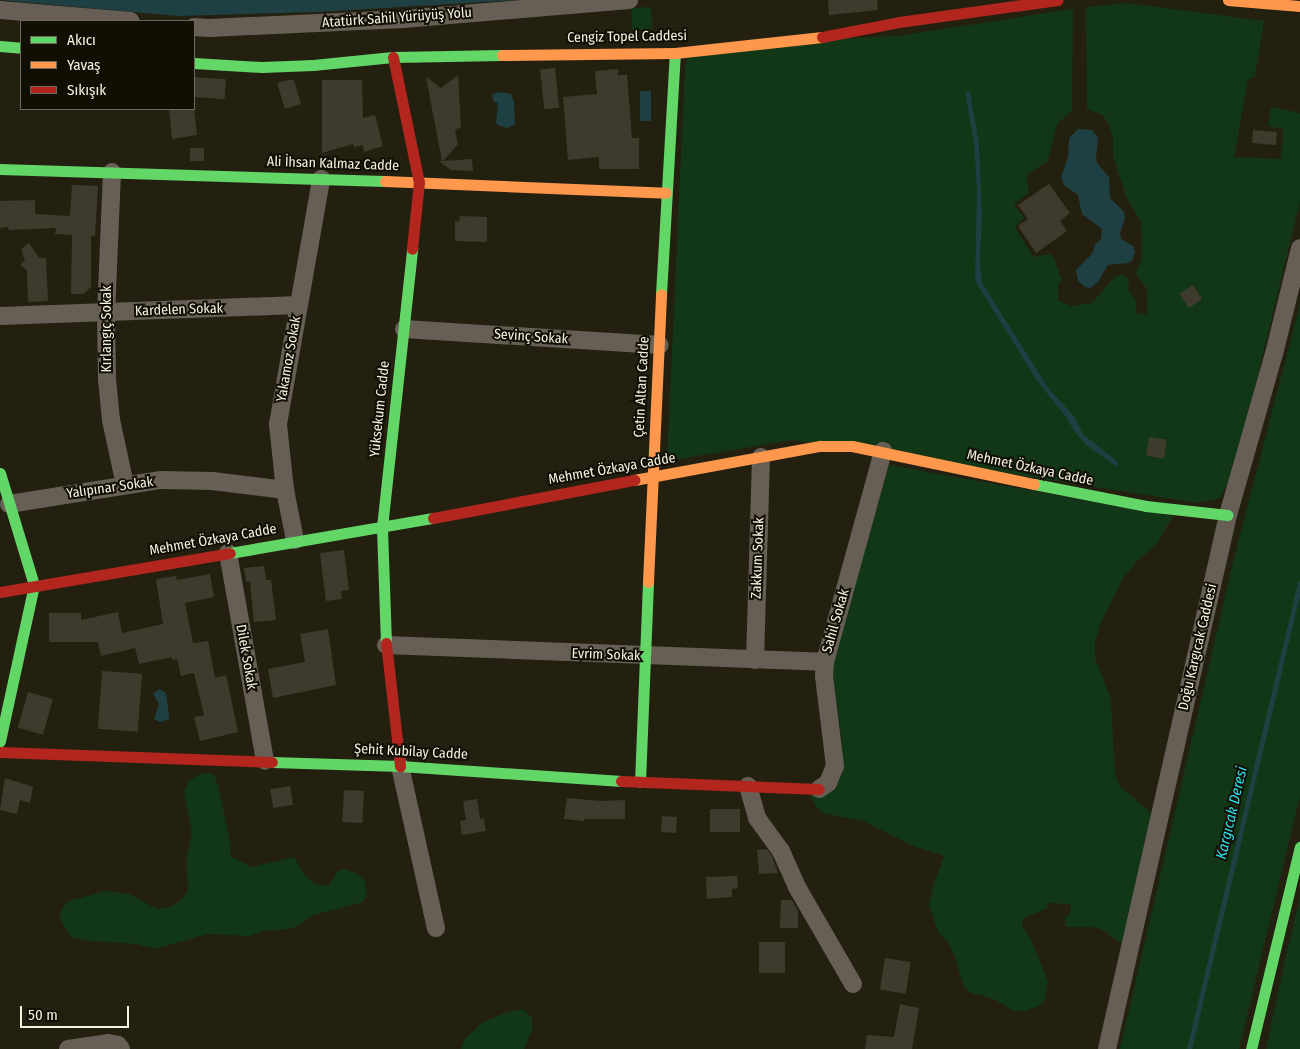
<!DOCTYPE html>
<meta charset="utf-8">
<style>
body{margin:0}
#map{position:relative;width:1300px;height:1049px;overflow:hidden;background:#242010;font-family:"Fira Sans Condensed",sans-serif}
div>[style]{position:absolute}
.green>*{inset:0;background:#123717;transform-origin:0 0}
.water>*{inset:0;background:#1f4042;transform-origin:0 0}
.stream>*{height:4.5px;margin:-2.25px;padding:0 2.25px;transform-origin:2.25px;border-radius:2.25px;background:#1f4042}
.building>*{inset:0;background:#3f3b2c;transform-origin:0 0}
.street>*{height:18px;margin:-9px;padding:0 9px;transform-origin:9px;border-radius:9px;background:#675f56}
.fast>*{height:11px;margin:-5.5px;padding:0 5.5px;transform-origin:5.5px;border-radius:5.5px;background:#63d668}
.slow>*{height:11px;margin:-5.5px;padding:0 5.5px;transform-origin:5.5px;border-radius:5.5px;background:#ff974d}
.jam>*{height:11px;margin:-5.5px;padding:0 5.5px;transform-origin:5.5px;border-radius:5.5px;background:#b3261e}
span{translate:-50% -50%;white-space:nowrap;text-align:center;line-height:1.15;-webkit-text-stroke:4px #110f04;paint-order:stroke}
.street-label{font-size:14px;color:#f6f2e1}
.water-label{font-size:15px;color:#2ee0f2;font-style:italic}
.legend{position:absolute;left:20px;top:20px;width:175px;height:90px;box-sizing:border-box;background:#110f04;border:1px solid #6d6a5c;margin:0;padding:6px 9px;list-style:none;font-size:15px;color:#f6f2e1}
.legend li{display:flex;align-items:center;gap:10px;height:25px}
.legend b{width:25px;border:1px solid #6d6a5c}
.scale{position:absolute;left:20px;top:1006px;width:109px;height:22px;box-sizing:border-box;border:2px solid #f6f2e1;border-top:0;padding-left:6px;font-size:15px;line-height:18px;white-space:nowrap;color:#f6f2e1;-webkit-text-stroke:4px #110f04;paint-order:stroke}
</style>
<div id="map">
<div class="green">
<div style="clip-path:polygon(evenodd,1128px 3px,1264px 21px,1255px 76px,1248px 80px,1234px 157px,1281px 159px,1283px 129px,1268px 126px,1271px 107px,1300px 113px,1300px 202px,1234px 472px,1220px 498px,1198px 503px,792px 440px,667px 461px,685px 67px,689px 53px,820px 39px,897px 36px,1073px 9px,1072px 111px,1059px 122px,1056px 127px,1048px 161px,1026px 175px,1029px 193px,1014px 204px,1024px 218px,1015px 227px,1033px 257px,1050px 254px,1054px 258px,1062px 280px,1058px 284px,1058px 300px,1071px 306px,1092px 303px,1111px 281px,1117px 276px,1123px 275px,1129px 279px,1128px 290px,1136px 300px,1136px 313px,1147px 315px,1147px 289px,1136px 274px,1142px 257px,1141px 223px,1126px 196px,1113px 156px,1113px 139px,1108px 122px,1102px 115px,1087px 109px,1086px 7px,1128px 3px,970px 91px,979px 143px,982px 214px,980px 262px,982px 283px,1049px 389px,1083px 434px,1118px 462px,1117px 466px,1086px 445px,1075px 432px,1065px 416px,1037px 381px,975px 281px,977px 190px,974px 144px,965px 92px,970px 91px)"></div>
<div style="left:651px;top:7px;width:22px;height:20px;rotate:87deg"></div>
<div style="clip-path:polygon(1300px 304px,1300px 796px,1239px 1049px,1120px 1049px,1233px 562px)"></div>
<div style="clip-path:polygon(889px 465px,1173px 516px,1156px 545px,1137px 561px,1122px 580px,1101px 622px,1095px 643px,1095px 658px,1111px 700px,1115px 775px,1120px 786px,1151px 813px,1122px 944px,1103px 930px,1092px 927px,1066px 927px,1065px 918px,1071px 911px,1070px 904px,1047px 903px,1047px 908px,1023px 919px,1022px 926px,1031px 939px,1048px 982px,1044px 1001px,1039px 1006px,1025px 1011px,1013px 1011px,996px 1000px,969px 992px,964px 986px,954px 955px,948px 942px,938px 932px,929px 905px,934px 883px,944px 856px,913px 846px,863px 821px,823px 813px,817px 808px,810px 796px,830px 791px,842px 775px,841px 731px,831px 677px,842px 622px)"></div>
<div style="clip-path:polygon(208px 773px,214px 775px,218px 785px,231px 847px,230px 856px,252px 867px,294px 857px,305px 875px,314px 883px,323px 885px,329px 885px,338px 871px,343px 869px,356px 873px,364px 880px,367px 894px,363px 902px,313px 915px,298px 926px,289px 929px,262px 931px,249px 936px,207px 934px,155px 949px,137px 944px,92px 941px,71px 937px,60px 919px,61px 910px,69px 901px,105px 891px,129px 894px,157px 909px,172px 906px,181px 900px,188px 891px,186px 860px,192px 834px,184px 793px,188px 782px,198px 775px)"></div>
<div style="clip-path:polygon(1300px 897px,1300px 1049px,1266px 1049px,1284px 964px)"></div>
<div style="clip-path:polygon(523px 1009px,532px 1018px,532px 1030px,524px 1049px,461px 1049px,464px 1040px,483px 1022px,505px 1013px)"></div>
</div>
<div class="water">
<div style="clip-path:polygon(0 0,520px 0,318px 12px,178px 16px)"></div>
<div style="left:640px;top:91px;width:11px;height:30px"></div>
<div style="clip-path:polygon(970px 91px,979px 143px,982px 214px,980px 262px,982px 283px,1049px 389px,1073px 415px,1083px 434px,1118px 462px,1117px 467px,1086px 445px,1075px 432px,1065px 416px,1037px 381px,975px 281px,977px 190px,974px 144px,965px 92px)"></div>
<div style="clip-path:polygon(500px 92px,511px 94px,514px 102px,515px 124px,507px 128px,498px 125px,496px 122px,498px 103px,493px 101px,492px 94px)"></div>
<div style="clip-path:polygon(1078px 129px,1092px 130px,1098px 138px,1096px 158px,1097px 163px,1109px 177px,1110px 198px,1124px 212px,1125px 218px,1120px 233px,1121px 239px,1133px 246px,1135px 252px,1132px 261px,1128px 263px,1108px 265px,1097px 283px,1090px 288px,1085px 287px,1078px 281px,1076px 270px,1092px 254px,1095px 245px,1101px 239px,1102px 229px,1082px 214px,1078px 195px,1064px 185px,1061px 177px,1068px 157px,1069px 138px)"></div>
<div style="clip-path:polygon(159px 689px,166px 693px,169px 716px,169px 719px,160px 722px,154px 719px,159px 704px,153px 694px)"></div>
</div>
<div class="stream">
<div style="left:1189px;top:1049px;width:479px;rotate:-76.6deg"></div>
</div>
<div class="building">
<div style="clip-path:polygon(828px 0,877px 0,878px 10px,829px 15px)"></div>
<div style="left:555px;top:68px;width:40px;height:15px;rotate:84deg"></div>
<div style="clip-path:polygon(618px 69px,618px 75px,627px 75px,632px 138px,639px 138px,639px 169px,599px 169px,599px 157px,568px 160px,563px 97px,597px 94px,595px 71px)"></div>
<div style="clip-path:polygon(458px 75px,461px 127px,455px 130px,458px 144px,443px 161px,472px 159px,473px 171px,451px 170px,439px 161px,442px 161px,426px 77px,441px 88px)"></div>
<div style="left:194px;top:77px;width:32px;height:20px;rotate:4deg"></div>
<div style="clip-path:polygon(289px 80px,294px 80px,301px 104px,285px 109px,277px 83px)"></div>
<div style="clip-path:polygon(322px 80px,362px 80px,363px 118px,375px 115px,383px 146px,364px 152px,363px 145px,354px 147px,353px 144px,322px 153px)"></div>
<div style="clip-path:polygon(169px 109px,194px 109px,197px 135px,172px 139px)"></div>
<div style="left:1253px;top:130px;width:24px;height:13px;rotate:5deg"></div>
<div style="left:190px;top:148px;width:14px;height:13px"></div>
<div style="clip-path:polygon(1049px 184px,1070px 213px,1060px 221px,1067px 231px,1036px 253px,1018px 226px,1028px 219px,1018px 205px)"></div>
<div style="clip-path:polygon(72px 185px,98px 186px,95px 236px,91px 236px,91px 287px,83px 294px,71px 294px,72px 235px,55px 234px,56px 228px,9px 230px,8px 227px,0 228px,0 201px,35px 200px,35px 214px,70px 216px)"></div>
<div style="clip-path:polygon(460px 216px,487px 217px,487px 242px,455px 241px,455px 221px,459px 222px)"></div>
<div style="clip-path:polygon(29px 243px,39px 258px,46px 258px,48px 301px,28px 302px,27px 270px,20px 265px,25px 260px,21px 249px)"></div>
<div style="left:1193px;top:285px;width:17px;height:16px;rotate:57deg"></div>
<div style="left:1149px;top:437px;width:18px;height:19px;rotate:9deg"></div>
<div style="clip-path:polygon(344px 550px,349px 590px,341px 591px,342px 599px,326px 601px,320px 553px)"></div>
<div style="clip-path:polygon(264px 566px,266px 580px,271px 580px,276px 620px,254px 622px,250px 581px,246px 582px,244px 568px)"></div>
<div style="clip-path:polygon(210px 574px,214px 597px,185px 603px,193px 643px,208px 641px,215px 678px,226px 675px,238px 732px,200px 741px,194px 717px,204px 715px,194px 673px,181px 676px,177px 659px,172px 660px,172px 657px,139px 664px,135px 648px,101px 656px,98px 642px,49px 642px,49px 613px,81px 613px,81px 620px,118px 612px,122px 633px,163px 624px,156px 579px,176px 576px,177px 580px)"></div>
<div style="clip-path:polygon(328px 629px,336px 685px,273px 698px,268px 669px,305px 662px,300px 634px)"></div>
<div style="left:102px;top:671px;width:40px;height:58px;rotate:4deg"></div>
<div style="left:28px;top:692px;width:26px;height:37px;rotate:16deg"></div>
<div style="clip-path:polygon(5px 778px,33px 787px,30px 803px,20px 800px,17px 814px,0 810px)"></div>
<div style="left:290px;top:786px;width:19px;height:20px;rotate:81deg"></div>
<div style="left:344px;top:790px;width:20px;height:32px;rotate:3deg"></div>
<div style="clip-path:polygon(567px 798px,601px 801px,625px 800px,625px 819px,584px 819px,584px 821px,564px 819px)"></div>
<div style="clip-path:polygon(477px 799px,480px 819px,484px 818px,486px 831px,462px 835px,460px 821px,466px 820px,463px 801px)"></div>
<div style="left:710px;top:809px;width:30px;height:23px"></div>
<div style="left:662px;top:816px;width:15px;height:16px;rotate:4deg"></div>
<div style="clip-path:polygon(767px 849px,772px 856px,778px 873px,759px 874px,757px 850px)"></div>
<div style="clip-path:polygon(737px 876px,738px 888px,732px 889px,732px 897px,707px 899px,706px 877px)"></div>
<div style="clip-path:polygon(781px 900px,792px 900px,798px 911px,798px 928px,780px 928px)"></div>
<div style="left:759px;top:942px;width:26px;height:31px"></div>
<div style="left:885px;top:958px;width:26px;height:32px;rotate:9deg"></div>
<div style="clip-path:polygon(900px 1004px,919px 1008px,912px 1049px,865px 1049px,867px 1035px,894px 1037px)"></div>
</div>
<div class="street">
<div style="left:0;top:10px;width:131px;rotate:4.8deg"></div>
<div style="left:194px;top:27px;width:16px;rotate:4deg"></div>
<div style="left:210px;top:28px;width:193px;rotate:-2.7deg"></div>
<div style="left:403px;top:19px;width:227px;rotate:-4.8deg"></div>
<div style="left:112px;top:172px;width:141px;rotate:92.4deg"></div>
<div style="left:106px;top:313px;width:66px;rotate:89.1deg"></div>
<div style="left:107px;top:379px;width:41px;rotate:84.4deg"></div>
<div style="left:111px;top:420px;width:66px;rotate:77.8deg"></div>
<div style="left:0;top:316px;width:298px;rotate:-2.1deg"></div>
<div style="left:404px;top:329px;width:256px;rotate:3.6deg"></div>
<div style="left:9px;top:504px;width:154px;rotate:-9deg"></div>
<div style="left:161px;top:480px;width:51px;rotate:1.1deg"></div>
<div style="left:212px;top:481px;width:74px;rotate:7deg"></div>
<div style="left:295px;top:540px;width:51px;rotate:-101.3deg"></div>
<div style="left:285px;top:490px;width:66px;rotate:-96.1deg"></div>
<div style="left:278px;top:424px;width:249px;rotate:-80deg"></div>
<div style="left:228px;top:553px;width:211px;rotate:79.9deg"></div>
<div style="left:386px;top:645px;width:439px;rotate:2.2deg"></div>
<div style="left:755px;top:660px;width:203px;rotate:-88.3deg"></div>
<div style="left:400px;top:766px;width:166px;rotate:77.5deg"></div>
<div style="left:748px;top:786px;width:33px;rotate:74deg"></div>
<div style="left:757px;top:818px;width:41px;rotate:54deg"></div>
<div style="left:781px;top:851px;width:39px;rotate:66deg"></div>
<div style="left:797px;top:887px;width:112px;rotate:60deg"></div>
<div style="left:819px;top:789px;width:11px;rotate:-34deg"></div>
<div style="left:828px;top:783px;width:18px;rotate:-68deg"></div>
<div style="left:835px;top:766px;width:91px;rotate:-97deg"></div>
<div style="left:824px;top:676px;width:14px;rotate:-86deg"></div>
<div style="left:825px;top:662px;width:219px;rotate:-74.6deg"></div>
<div style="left:68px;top:1049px;width:40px;rotate:-8.5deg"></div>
<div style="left:108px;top:1043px;width:10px;rotate:11deg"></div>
<div style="left:118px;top:1045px;width:5px;rotate:53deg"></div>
<div style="left:1107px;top:1049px;width:548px;rotate:-77.23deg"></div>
<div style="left:1228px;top:515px;width:167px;rotate:-74.1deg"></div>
<div style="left:1274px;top:354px;width:109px;rotate:-76.2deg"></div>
</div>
<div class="fast">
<div style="left:0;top:46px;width:21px;rotate:5deg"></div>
<div style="left:194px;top:63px;width:68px;rotate:3.4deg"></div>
<div style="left:262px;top:67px;width:51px;rotate:-2.2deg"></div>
<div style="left:313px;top:65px;width:80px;rotate:-5.7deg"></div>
<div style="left:393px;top:57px;width:109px;rotate:-1.1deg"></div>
<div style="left:0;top:169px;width:385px;rotate:1.8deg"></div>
<div style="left:661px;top:294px;width:241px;rotate:-86.7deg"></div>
<div style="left:0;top:473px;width:117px;rotate:73.1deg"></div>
<div style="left:34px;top:585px;width:160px;rotate:102.3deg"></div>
<div style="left:1034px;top:484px;width:114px;rotate:11.1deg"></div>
<div style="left:1146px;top:506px;width:82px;rotate:6.3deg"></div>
<div style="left:230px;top:553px;width:206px;rotate:-9.8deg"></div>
<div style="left:386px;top:643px;width:116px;rotate:-92deg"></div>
<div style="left:382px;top:527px;width:280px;rotate:-83.8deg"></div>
<div style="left:272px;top:762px;width:128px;rotate:1.8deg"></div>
<div style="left:400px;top:766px;width:222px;rotate:3.9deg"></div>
<div style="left:640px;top:782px;width:200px;rotate:-87.7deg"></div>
<div style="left:1251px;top:1049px;width:208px;rotate:-76.4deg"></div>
</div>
<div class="slow">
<div style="left:1228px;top:0;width:72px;rotate:4.8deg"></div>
<div style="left:502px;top:55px;width:173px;rotate:-0.7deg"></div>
<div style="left:675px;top:53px;width:148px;rotate:-6.2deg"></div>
<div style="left:385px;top:181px;width:281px;rotate:2.4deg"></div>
<div style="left:634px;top:480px;width:189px;rotate:-10.4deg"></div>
<div style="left:820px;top:446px;width:32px"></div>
<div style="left:852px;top:446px;width:186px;rotate:11.8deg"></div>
<div style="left:648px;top:582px;width:288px;rotate:-87.4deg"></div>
</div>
<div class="jam">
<div style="left:822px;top:37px;width:78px;rotate:-11deg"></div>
<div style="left:899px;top:22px;width:160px;rotate:-7.9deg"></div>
<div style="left:393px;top:57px;width:128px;rotate:78.3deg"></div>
<div style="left:419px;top:182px;width:67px;rotate:96deg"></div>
<div style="left:433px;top:518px;width:205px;rotate:-10.7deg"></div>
<div style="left:0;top:592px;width:233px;rotate:-9.6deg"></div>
<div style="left:386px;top:643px;width:124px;rotate:83.5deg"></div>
<div style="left:0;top:752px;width:272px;rotate:2.1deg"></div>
<div style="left:621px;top:781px;width:198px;rotate:2.3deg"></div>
</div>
<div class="street-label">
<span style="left:397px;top:18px;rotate:-4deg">Atatürk Sahil Yürüyüş Yolu</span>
<span style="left:627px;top:37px;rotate:-1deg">Cengiz Topel Caddesi</span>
<span style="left:333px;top:164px;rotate:2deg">Ali İhsan Kalmaz Cadde</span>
<span style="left:179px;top:310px;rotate:-2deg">Kardelen Sokak</span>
<span style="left:107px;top:329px;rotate:-90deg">Kırlangıç Sokak</span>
<span style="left:531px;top:337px;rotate:4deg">Sevinç Sokak</span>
<span style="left:289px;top:359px;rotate:-80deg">Yakamoz Sokak</span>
<span style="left:642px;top:387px;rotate:-87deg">Çetin Altan Cadde</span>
<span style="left:380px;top:409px;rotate:-84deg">Yüksekum Cadde</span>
<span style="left:1030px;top:468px;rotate:12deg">Mehmet Özkaya Cadde</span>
<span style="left:612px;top:469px;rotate:-10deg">Mehmet Özkaya Cadde</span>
<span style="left:110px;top:488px;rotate:-8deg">Yalıpınar Sokak</span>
<span style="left:213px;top:540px;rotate:-10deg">Mehmet Özkaya Cadde</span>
<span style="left:758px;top:558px;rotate:-88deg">Zakkum Sokak</span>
<span style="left:836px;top:621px;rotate:-74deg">Sahil Sokak</span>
<span style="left:1198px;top:647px;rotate:-77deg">Doğu Kargıcak Caddesi</span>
<span style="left:606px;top:655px;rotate:2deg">Evrim Sokak</span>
<span style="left:246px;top:657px;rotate:80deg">Dilek Sokak</span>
<span style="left:411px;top:752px;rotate:3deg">Şehit Kubilay Cadde</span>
</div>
<div class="water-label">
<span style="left:1232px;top:813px;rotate:-77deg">Kargıcak Deresi</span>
</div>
<ul class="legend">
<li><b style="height:6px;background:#63d668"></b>Akıcı</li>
<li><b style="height:6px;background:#ff974d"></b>Yavaş</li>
<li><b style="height:6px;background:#b3261e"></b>Sıkışık</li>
</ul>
<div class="scale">50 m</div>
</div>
